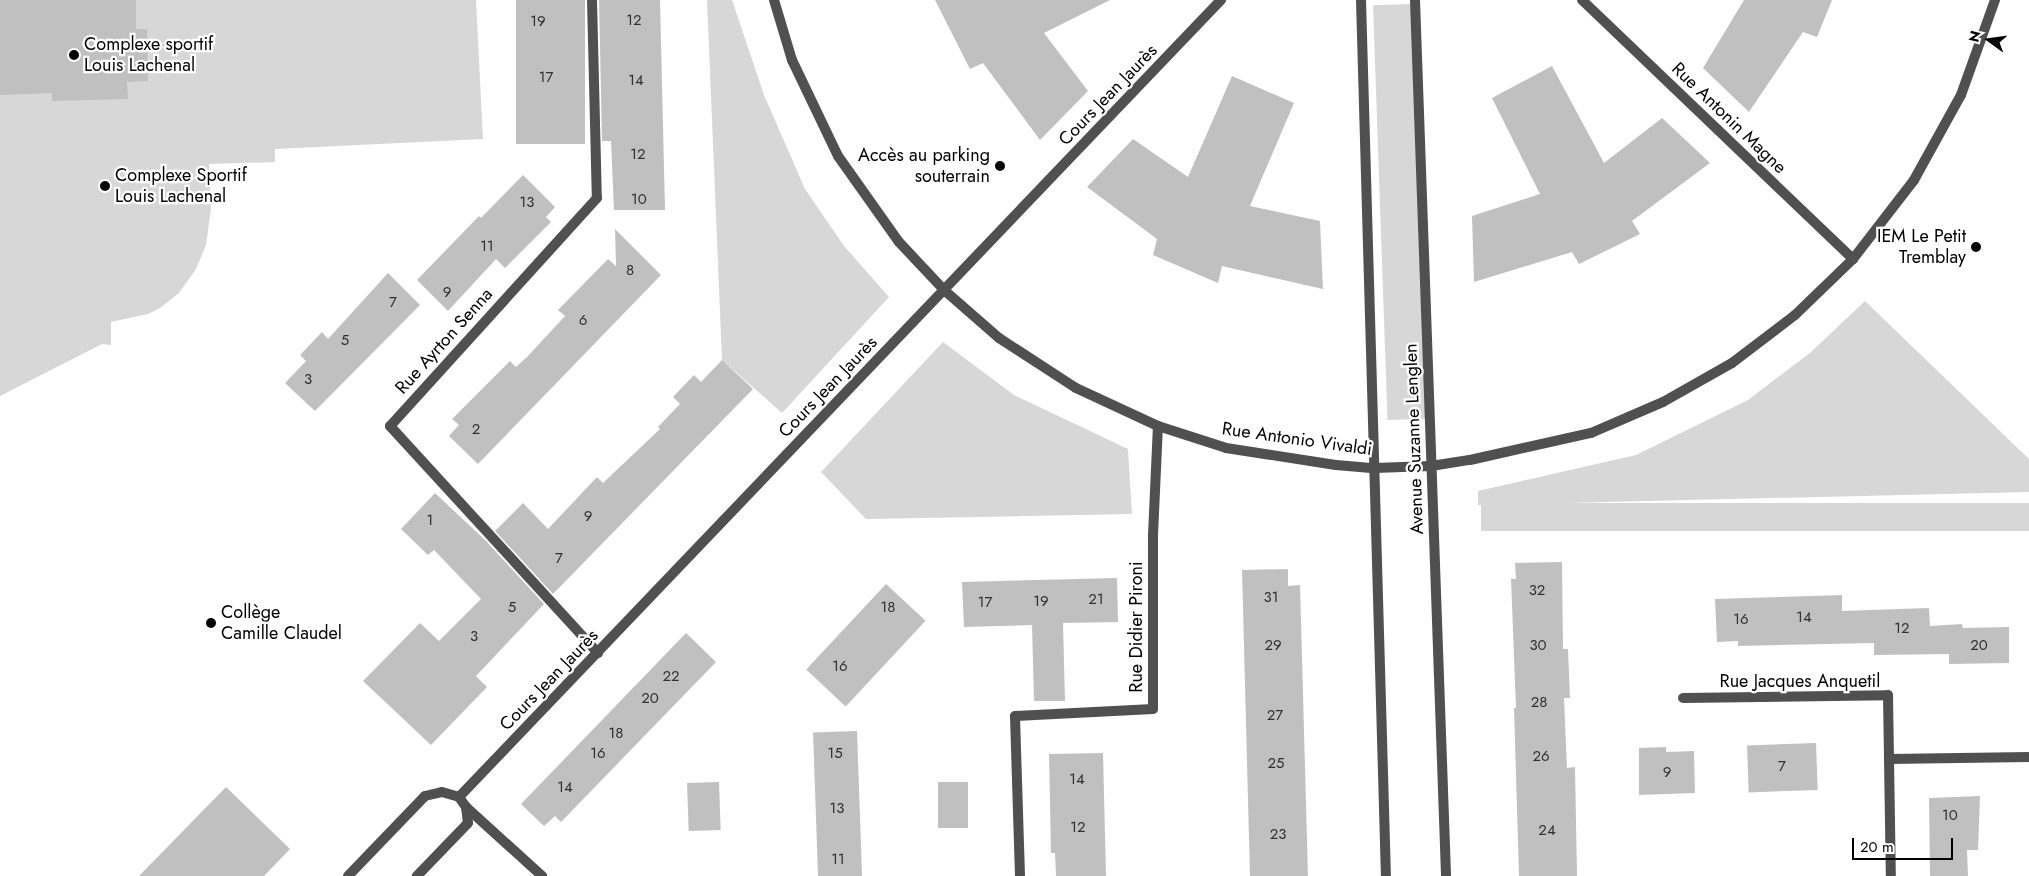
<!DOCTYPE html>
<meta charset="utf-8">
<style>
body{margin:0}
#map{position:relative;width:2029px;height:876px;overflow:hidden;background:#fff;font-family:Jost,sans-serif}
div>[style]{position:absolute}
.green>*{inset:0;background:#d7d7d7;transform-origin:0 0}
.building>*{inset:0;background:#c0c0c0;transform-origin:0 0}
.street>*{height:10px;margin:-5px;padding:0 5px;transform-origin:5px;border-radius:5px;background:#505050}
.dots>*{width:14px;height:14px;translate:-50% -50%;box-sizing:border-box;border:2px solid #fff;border-radius:50%}
span{translate:-50% -50%;white-space:nowrap;text-align:center;line-height:1.15;-webkit-text-stroke:4.5px #fff;paint-order:stroke}
.number-label{font-size:15px;color:#303030}
.number-label span{-webkit-text-stroke-width:0}
.poi-label{font-size:18px;color:#000}
.left{translate:0 -50%;text-align:left}
.right{translate:-100% -50%;text-align:right}
.street-label{font-size:18px;color:#000}
.north{position:absolute;left:1964px;top:15px;width:50px;height:50px;-webkit-text-stroke:4px #fff;paint-order:stroke;rotate:284deg;font-size:14px;font-weight:700;line-height:20px;text-align:center;color:#000}
.north::after{content:'';display:block;margin:auto;width:18px;height:22px;background:#000;clip-path:polygon(50% 0,100% 100%,50% 72%,0 100%)}
.scale{position:absolute;left:1852px;top:838px;width:101px;height:22px;box-sizing:border-box;border:2px solid #000;border-top:0;padding-left:6px;font-size:15px;line-height:18px;white-space:nowrap;color:#000;-webkit-text-stroke:4px #fff;paint-order:stroke}
</style>
<div id="map">
<div class="green">
<div style="clip-path:polygon(0 0,476px 0,483px 139px,275px 149px,275px 162px,209px 164px,211px 209px,206px 245px,196px 269px,179px 293px,160px 308px,148px 314px,111px 322px,111px 345px,102px 344px,0 396px)"></div>
<div style="clip-path:polygon(707px 0,732px 0,764px 95px,805px 189px,844px 246px,889px 297px,782px 413px,722px 360px)"></div>
<div style="left:1411px;top:4px;width:415px;height:38px;rotate:88deg"></div>
<div style="clip-path:polygon(1865px 301px,2029px 459px,2029px 492px,1478px 505px,1478px 491px,1636px 455px,1748px 400px,1811px 352px)"></div>
<div style="clip-path:polygon(943px 342px,1014px 395px,1128px 449px,1132px 514px,866px 519px,821px 472px)"></div>
<div style="left:2029px;top:503px;width:28px;height:548px;rotate:90deg"></div>
</div>
<div class="building">
<div style="clip-path:polygon(0 0,136px 0,136px 29px,147px 29px,148px 81px,127px 82px,128px 99px,52px 101px,52px 93px,0 95px)"></div>
<div style="left:516px;top:0;width:69px;height:144px"></div>
<div style="clip-path:polygon(599px 0,660px 0,665px 210px,614px 210px,611px 141px,602px 141px)"></div>
<div style="clip-path:polygon(935px 0,1110px 0,1044px 33px,1088px 91px,1040px 140px,983px 63px,970px 69px)"></div>
<div style="clip-path:polygon(1744px 0,1832px 0,1817px 37px,1803px 32px,1749px 112px,1703px 68px)"></div>
<div style="clip-path:polygon(1552px 66px,1604px 163px,1662px 118px,1710px 163px,1632px 221px,1640px 234px,1579px 264px,1572px 252px,1474px 282px,1472px 216px,1540px 194px,1492px 98px)"></div>
<div style="clip-path:polygon(1232px 76px,1294px 103px,1250px 206px,1320px 221px,1323px 289px,1222px 266px,1218px 283px,1153px 255px,1157px 239px,1087px 187px,1133px 139px,1188px 177px)"></div>
<div style="clip-path:polygon(523px 175px,555px 207px,546px 217px,551px 222px,505px 268px,496px 259px,448px 311px,417px 280px,479px 216px,481px 218px)"></div>
<div style="clip-path:polygon(615px 229px,661px 275px,478px 464px,449px 436px,459px 425px,452px 419px,510px 361px,516px 367px,527px 357px,565px 316px,558px 310px,608px 259px,616px 266px)"></div>
<div style="clip-path:polygon(388px 273px,420px 305px,315px 411px,285px 383px,306px 361px,300px 355px,322px 332px,328px 339px)"></div>
<div style="clip-path:polygon(722px 360px,753px 389px,553px 594px,495px 531px,523px 503px,548px 529px,597px 477px,603px 483px,660px 429px,658px 427px,680px 404px,673px 397px,694px 375px,701px 382px)"></div>
<div style="clip-path:polygon(435px 493px,485px 540px,544px 604px,476px 676px,487px 687px,431px 745px,363px 681px,420px 623px,439px 641px,481px 599px,434px 550px,428px 555px,401px 529px)"></div>
<div style="clip-path:polygon(1562px 562px,1563px 649px,1568px 649px,1570px 698px,1564px 698px,1567px 768px,1575px 767px,1577px 876px,1519px 876px,1514px 708px,1516px 708px,1511px 579px,1516px 579px,1515px 563px)"></div>
<div style="clip-path:polygon(1288px 569px,1288px 586px,1300px 585px,1308px 876px,1250px 876px,1242px 570px)"></div>
<div style="clip-path:polygon(1117px 578px,1118px 622px,1063px 623px,1065px 701px,1034px 701px,1032px 625px,964px 627px,962px 582px)"></div>
<div style="left:886px;top:584px;width:54px;height:117px;rotate:43deg"></div>
<div style="clip-path:polygon(1842px 595px,1842px 611px,1929px 608px,1930px 626px,1962px 624px,1963px 628px,2009px 627px,2009px 663px,1949px 664px,1949px 654px,1874px 655px,1874px 643px,1738px 646px,1738px 641px,1717px 642px,1715px 599px)"></div>
<div style="clip-path:polygon(686px 633px,716px 662px,561px 822px,555px 816px,544px 826px,521px 804px)"></div>
<div style="left:857px;top:731px;width:145px;height:44px;rotate:88deg"></div>
<div style="left:1816px;top:743px;width:47px;height:69px;rotate:88deg"></div>
<div style="clip-path:polygon(1666px 747px,1666px 752px,1694px 751px,1695px 793px,1639px 795px,1639px 748px)"></div>
<div style="clip-path:polygon(1103px 753px,1106px 876px,1056px 876px,1055px 853px,1051px 853px,1049px 754px)"></div>
<div style="left:719px;top:782px;width:48px;height:32px;rotate:88deg"></div>
<div style="left:938px;top:782px;width:30px;height:46px"></div>
<div style="clip-path:polygon(226px 787px,290px 849px,264px 876px,139px 876px)"></div>
<div style="clip-path:polygon(1980px 796px,1978px 850px,1967px 850px,1968px 876px,1930px 876px,1929px 798px)"></div>
</div>
<div class="street">
<div style="left:592px;top:0;width:198px;rotate:88.6deg"></div>
<div style="left:597px;top:198px;width:308px;rotate:132.2deg"></div>
<div style="left:390px;top:426px;width:308px;rotate:47.5deg"></div>
<div style="left:774px;top:0;width:63px;rotate:73.3deg"></div>
<div style="left:792px;top:60px;width:106px;rotate:64.4deg"></div>
<div style="left:838px;top:156px;width:105px;rotate:54.7deg"></div>
<div style="left:899px;top:242px;width:66px;rotate:46.8deg"></div>
<div style="left:944px;top:290px;width:73px;rotate:41.1deg"></div>
<div style="left:999px;top:338px;width:92px;rotate:33deg"></div>
<div style="left:1076px;top:388px;width:90px;rotate:24.9deg"></div>
<div style="left:1158px;top:426px;width:71px;rotate:17.9deg"></div>
<div style="left:1226px;top:448px;width:111px;rotate:8.8deg"></div>
<div style="left:1336px;top:465px;width:38px;rotate:5deg"></div>
<div style="left:1374px;top:468px;width:57px;rotate:-2deg"></div>
<div style="left:1431px;top:466px;width:39px;rotate:-9deg"></div>
<div style="left:1470px;top:460px;width:124px;rotate:-12.6deg"></div>
<div style="left:1591px;top:433px;width:78px;rotate:-23.3deg"></div>
<div style="left:1663px;top:402px;width:79px;rotate:-29.5deg"></div>
<div style="left:1732px;top:363px;width:79px;rotate:-37.3deg"></div>
<div style="left:1795px;top:315px;width:81px;rotate:-44deg"></div>
<div style="left:1853px;top:259px;width:100px;rotate:-52.3deg"></div>
<div style="left:1914px;top:180px;width:97px;rotate:-61.1deg"></div>
<div style="left:1961px;top:95px;width:101px;rotate:-70.3deg"></div>
<div style="left:1361px;top:0;width:876px;rotate:88.37deg"></div>
<div style="left:1415px;top:0;width:877px;rotate:87.97deg"></div>
<div style="left:1582px;top:0;width:375px;rotate:43.7deg"></div>
<div style="left:1683px;top:698px;width:205px;rotate:-0.8deg"></div>
<div style="left:1888px;top:695px;width:181px;rotate:89.1deg"></div>
<div style="left:1889px;top:759px;width:140px;rotate:-0.8deg"></div>
<div style="left:459px;top:797px;width:1103px;rotate:-46.29deg"></div>
<div style="left:466px;top:807px;width:103px;rotate:42.2deg"></div>
<div style="left:348px;top:876px;width:111px;rotate:-46.1deg"></div>
<div style="left:425px;top:796px;width:17px;rotate:-13deg"></div>
<div style="left:442px;top:792px;width:18px;rotate:16deg"></div>
<div style="left:459px;top:797px;width:12px;rotate:55deg"></div>
<div style="left:466px;top:807px;width:16px;rotate:83deg"></div>
<div style="left:468px;top:823px;width:74px;rotate:133.9deg"></div>
<div style="left:1020px;top:876px;width:160px;rotate:-91.8deg"></div>
<div style="left:1015px;top:716px;width:138px;rotate:-2.9deg"></div>
<div style="left:1153px;top:709px;width:174px;rotate:-90deg"></div>
<div style="left:1153px;top:535px;width:109px;rotate:-87.4deg"></div>
</div>
<div class="dots">
<div style="left:74px;top:55px;background:#000"></div>
<div style="left:1000px;top:166px;background:#000"></div>
<div style="left:105px;top:186px;background:#000"></div>
<div style="left:1976px;top:247px;background:#000"></div>
<div style="left:211px;top:623px;background:#000"></div>
</div>
<div class="number-label">
<span style="left:634px;top:21px">12</span>
<span style="left:538px;top:22px">19</span>
<span style="left:546px;top:78px">17</span>
<span style="left:636px;top:81px">14</span>
<span style="left:638px;top:155px">12</span>
<span style="left:639px;top:200px">10</span>
<span style="left:527px;top:203px">13</span>
<span style="left:487px;top:247px">11</span>
<span style="left:630px;top:271px">8</span>
<span style="left:447px;top:293px">9</span>
<span style="left:393px;top:303px">7</span>
<span style="left:583px;top:321px">6</span>
<span style="left:345px;top:341px">5</span>
<span style="left:308px;top:380px">3</span>
<span style="left:476px;top:430px">2</span>
<span style="left:588px;top:517px">9</span>
<span style="left:430px;top:521px">1</span>
<span style="left:559px;top:559px">7</span>
<span style="left:1537px;top:591px">32</span>
<span style="left:1271px;top:598px">31</span>
<span style="left:1096px;top:600px">21</span>
<span style="left:1041px;top:602px">19</span>
<span style="left:985px;top:603px">17</span>
<span style="left:512px;top:608px">5</span>
<span style="left:888px;top:608px">18</span>
<span style="left:1804px;top:618px">14</span>
<span style="left:1741px;top:620px">16</span>
<span style="left:1902px;top:629px">12</span>
<span style="left:474px;top:637px">3</span>
<span style="left:1273px;top:646px">29</span>
<span style="left:1538px;top:646px">30</span>
<span style="left:1979px;top:646px">20</span>
<span style="left:840px;top:667px">16</span>
<span style="left:671px;top:677px">22</span>
<span style="left:650px;top:699px">20</span>
<span style="left:1539px;top:703px">28</span>
<span style="left:1275px;top:716px">27</span>
<span style="left:616px;top:734px">18</span>
<span style="left:598px;top:754px">16</span>
<span style="left:835px;top:754px">15</span>
<span style="left:1541px;top:757px">26</span>
<span style="left:1276px;top:764px">25</span>
<span style="left:1782px;top:767px">7</span>
<span style="left:1667px;top:773px">9</span>
<span style="left:1077px;top:780px">14</span>
<span style="left:565px;top:788px">14</span>
<span style="left:837px;top:809px">13</span>
<span style="left:1950px;top:816px">10</span>
<span style="left:1078px;top:828px">12</span>
<span style="left:1547px;top:831px">24</span>
<span style="left:1278px;top:835px">23</span>
<span style="left:838px;top:860px">11</span>
</div>
<div class="poi-label">
<span class="left" style="left:84px;top:55px">Complexe sportif<br>Louis Lachenal</span>
<span class="right" style="left:990px;top:166px">Accès au parking<br>souterrain</span>
<span class="left" style="left:115px;top:186px">Complexe Sportif<br>Louis Lachenal</span>
<span class="right" style="left:1966px;top:247px">IEM Le Petit<br>Tremblay</span>
<span class="left" style="left:221px;top:623px">Collège<br>Camille Claudel</span>
</div>
<div class="street-label">
<span style="left:1108px;top:95px;rotate:-46deg">Cours Jean Jaurès</span>
<span style="left:1729px;top:118px;rotate:44deg">Rue Antonin Magne</span>
<span style="left:444px;top:341px;rotate:-48deg">Rue Ayrton Senna</span>
<span style="left:828px;top:387px;rotate:-46deg">Cours Jean Jaurès</span>
<span style="left:1297px;top:439px;rotate:8deg">Rue Antonio Vivaldi</span>
<span style="left:1414px;top:439px;rotate:-92deg">Avenue Suzanne Lenglen</span>
<span style="left:1136px;top:627px;rotate:-90deg">Rue Didier Pironi</span>
<span style="left:549px;top:680px;rotate:-46deg">Cours Jean Jaurès</span>
<span style="left:1800px;top:681px">Rue Jacques Anquetil</span>
</div>
<div class="north">N</div>
<div class="scale">20 m</div>
</div>
